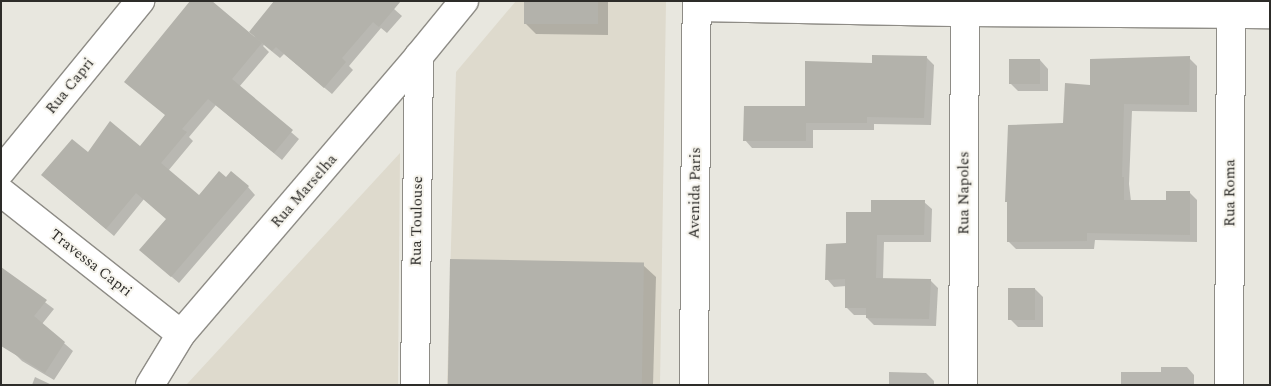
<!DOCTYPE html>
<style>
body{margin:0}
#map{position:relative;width:1271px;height:386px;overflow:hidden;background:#e8e7df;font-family:Spectral,serif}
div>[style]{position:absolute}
.built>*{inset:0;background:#dedacd}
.shadow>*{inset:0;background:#0003}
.building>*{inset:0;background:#b3b2ab;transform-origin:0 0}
.roads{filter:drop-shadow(1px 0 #8e8c86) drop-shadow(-1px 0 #8e8c86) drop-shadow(0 1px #8e8c86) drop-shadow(0 -1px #8e8c86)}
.street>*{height:28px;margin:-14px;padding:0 14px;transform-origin:14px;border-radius:14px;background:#fff}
span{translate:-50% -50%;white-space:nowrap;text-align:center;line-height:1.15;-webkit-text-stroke:4px #f6f4ed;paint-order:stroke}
.street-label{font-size:15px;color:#2d2c29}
.frame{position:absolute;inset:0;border:2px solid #2d2c29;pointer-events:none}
</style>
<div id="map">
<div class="built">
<div style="clip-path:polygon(516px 1px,666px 1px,660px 385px,447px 385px,456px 72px)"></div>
<div style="clip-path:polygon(400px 153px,398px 385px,187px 385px,187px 384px)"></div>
</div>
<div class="shadow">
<div style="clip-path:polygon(385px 1px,402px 16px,387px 33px,381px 28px,349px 66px,353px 70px,332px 94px,284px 54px,280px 58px,264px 45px,263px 46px,269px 52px,239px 87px,299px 139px,282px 160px,216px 105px,189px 137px,193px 141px,168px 171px,199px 196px,226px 179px,248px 187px,255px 195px,179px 283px,140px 250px,167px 219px,144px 199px,114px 236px,51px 183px,88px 154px,140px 148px,255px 36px)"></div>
<div style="clip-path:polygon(525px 1px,608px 1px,608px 35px,536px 34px,525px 23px)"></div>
<div style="clip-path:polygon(927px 58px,934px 65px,931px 125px,874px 124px,874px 130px,813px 130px,813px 148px,752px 148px,745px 140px,806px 107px,873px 64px)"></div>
<div style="clip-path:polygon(1189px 58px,1197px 66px,1197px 112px,1132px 111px,1129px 184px,1131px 201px,1167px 201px,1189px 192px,1197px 200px,1197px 242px,1095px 240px,1094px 249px,1016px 249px,1008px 241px,1064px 125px,1091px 87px)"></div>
<div style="clip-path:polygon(1040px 60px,1048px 69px,1048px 91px,1018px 91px,1010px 83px)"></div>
<div style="clip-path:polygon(924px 202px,932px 209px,931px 242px,884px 242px,883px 279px,931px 281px,938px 288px,936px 326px,874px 325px,867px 318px,867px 315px,854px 315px,846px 307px,846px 286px,834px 287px,827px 279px,847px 245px,873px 213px)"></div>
<div style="clip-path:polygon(643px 265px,656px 277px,653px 385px,450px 385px)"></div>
<div style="clip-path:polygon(1px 269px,54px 309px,42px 324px,73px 351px,54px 380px,22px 361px,14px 353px)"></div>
<div style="clip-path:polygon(1035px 289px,1043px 297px,1043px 327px,1018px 327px,1010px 319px)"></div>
<div style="clip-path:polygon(1161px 367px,1187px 367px,1194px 375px,1194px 385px,1121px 385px,1121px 372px,1161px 372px)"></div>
<div style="clip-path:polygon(889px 372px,926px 373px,934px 381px,934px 385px,889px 385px)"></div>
<div style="clip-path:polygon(35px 377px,52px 385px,32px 385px)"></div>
</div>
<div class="building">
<div style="clip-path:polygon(190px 1px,212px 1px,262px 43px,232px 79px,293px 130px,274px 153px,208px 99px,182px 129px,187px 132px,161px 163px,199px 195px,219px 171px,226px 177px,231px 171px,249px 186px,171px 277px,139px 250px,166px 219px,136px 193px,106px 229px,41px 175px,72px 139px,88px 152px,110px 121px,140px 146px,165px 115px,124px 82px)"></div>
<div style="clip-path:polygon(274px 1px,401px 1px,379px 27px,373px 22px,342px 58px,346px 62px,324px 88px,276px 47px,272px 51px,249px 32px)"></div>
<div style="left:524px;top:1px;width:74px;height:23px"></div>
<div style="clip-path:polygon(872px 55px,927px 56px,924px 118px,867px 117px,867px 123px,806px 123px,806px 141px,743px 141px,744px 106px,805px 106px,805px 61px,872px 63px)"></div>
<div style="clip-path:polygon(1190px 56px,1189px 105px,1124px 104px,1122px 177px,1124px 177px,1124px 200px,1166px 200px,1166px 191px,1190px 191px,1190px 235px,1087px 233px,1087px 241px,1007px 242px,1007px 202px,1005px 202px,1008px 125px,1063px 123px,1065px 83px,1090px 85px,1090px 59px)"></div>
<div style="left:1009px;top:59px;width:31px;height:25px"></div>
<div style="clip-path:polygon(871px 200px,925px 200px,924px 235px,877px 235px,876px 278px,931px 279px,929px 319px,866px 318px,866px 308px,845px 308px,845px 279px,825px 280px,826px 244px,846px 243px,846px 212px,871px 212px)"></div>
<div style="left:450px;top:259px;width:194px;height:126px;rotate:1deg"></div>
<div style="clip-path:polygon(1px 267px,47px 300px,34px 316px,65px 342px,45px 373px,1px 346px)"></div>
<div style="left:1008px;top:288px;width:27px;height:32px"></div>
</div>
<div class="roads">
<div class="street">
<div style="left:697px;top:7px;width:268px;rotate:1.1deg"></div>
<div style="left:965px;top:12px;width:305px;rotate:0.4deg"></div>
<div style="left:1px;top:171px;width:220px;rotate:-50.7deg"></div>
<div style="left:1px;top:192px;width:229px;rotate:38.3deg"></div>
<div style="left:150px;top:385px;width:60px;rotate:-58.7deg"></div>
<div style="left:181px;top:334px;width:366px;rotate:-49.4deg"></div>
<div style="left:419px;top:56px;width:71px;rotate:-50.7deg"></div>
<div style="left:415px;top:385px;width:329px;rotate:-89.3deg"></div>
<div style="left:694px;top:385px;width:384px;rotate:-89.6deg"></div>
<div style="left:963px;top:385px;width:384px;rotate:-89.7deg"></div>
<div style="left:1229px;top:385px;width:384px;rotate:-89.7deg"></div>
</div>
</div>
<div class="street-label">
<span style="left:70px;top:86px;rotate:-51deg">Rua Capri</span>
<span style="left:304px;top:191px;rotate:-49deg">Rua Marselha</span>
<span style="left:695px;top:193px;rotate:-89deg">Avenida Paris</span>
<span style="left:964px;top:193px;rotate:-90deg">Rua Napoles</span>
<span style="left:1230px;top:193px;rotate:-90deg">Rua Roma</span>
<span style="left:417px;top:221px;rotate:-89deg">Rua Toulouse</span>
<span style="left:91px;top:263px;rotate:38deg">Travessa Capri</span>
</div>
<div class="frame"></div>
</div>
